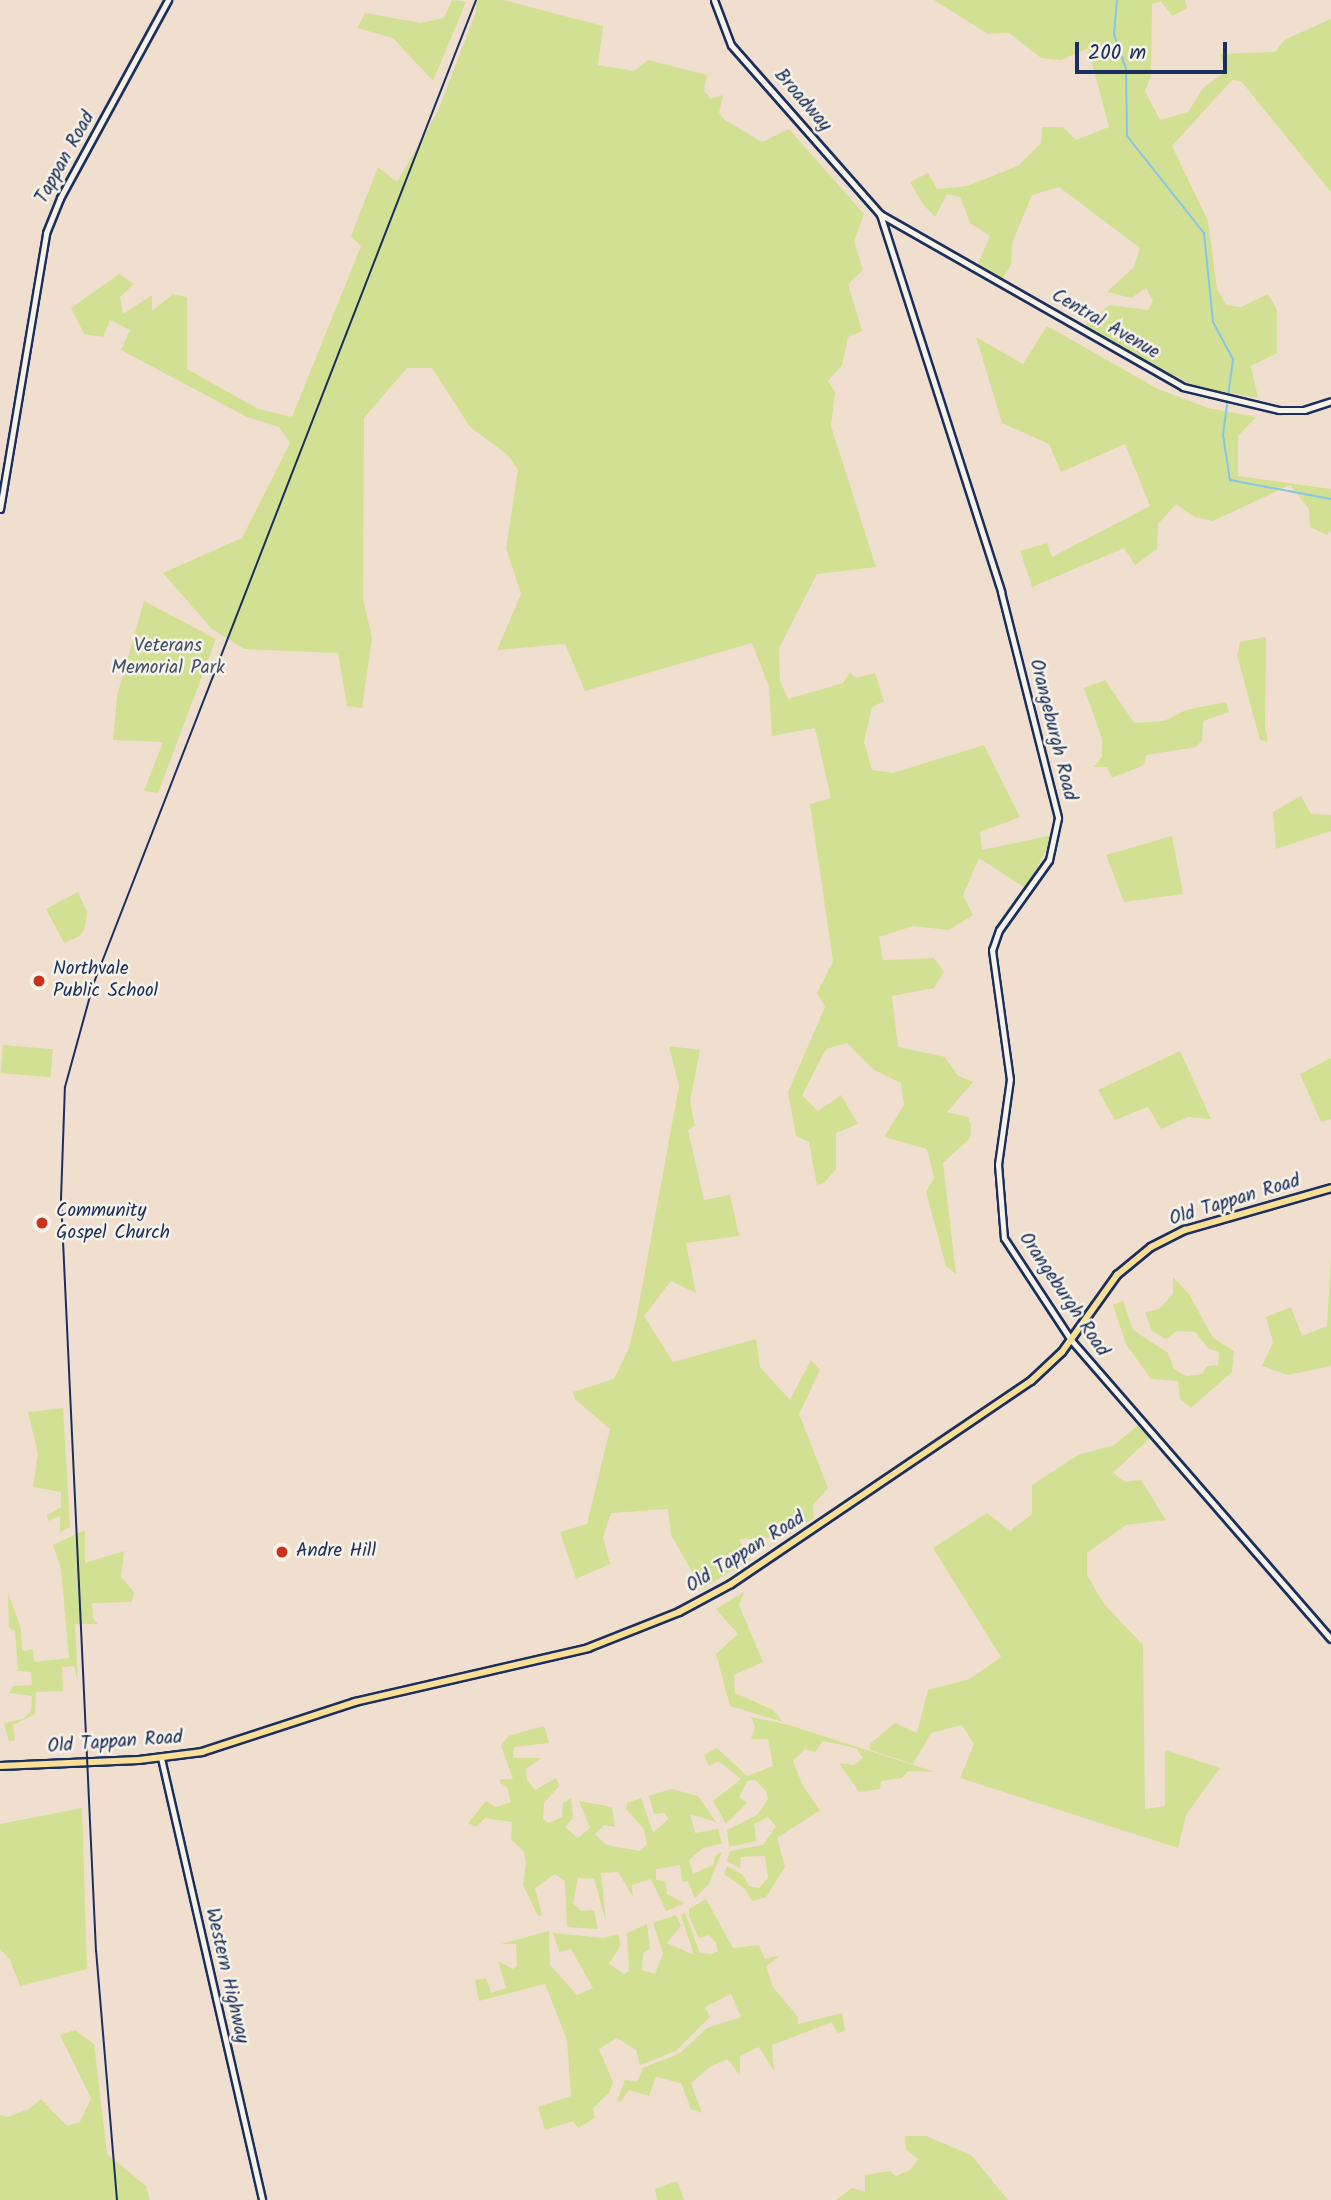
<!DOCTYPE html>
<style>
body{margin:0}
#map{position:relative;width:1331px;height:2200px;overflow:hidden;background:#f0dfce;font-family:Kalam,sans-serif}
div>[style]{position:absolute}
.green>*{inset:0;background:#d1e093;transform-origin:0 0}
.stream>*{height:2px;margin:-1px;padding:0 1px;transform-origin:1px;border-radius:1px;background:#87c5e8}
.roads{filter:drop-shadow(2px 0 #1b2f5e) drop-shadow(-2px 0 #1b2f5e) drop-shadow(0 2px #1b2f5e) drop-shadow(0 -2px #1b2f5e)}
.minor>*{height:5px;margin:-2.5px;padding:0 2.5px;transform-origin:2.5px;border-radius:2.5px;background:#f7f3e8}
.major>*{height:6px;margin:-3px;padding:0 3px;transform-origin:3px;border-radius:3px;background:#f9df96}
.rail>*{height:2px;margin:-1px;padding:0 1px;transform-origin:1px;border-radius:1px;background:#1b2f5e}
.dots>*{width:19px;height:19px;translate:-50% -50%;box-sizing:border-box;border:4px solid #f7f3e8;border-radius:50%}
span{translate:-50% -50%;white-space:nowrap;text-align:center;line-height:1.15;-webkit-text-stroke:5px #f7f3e8;paint-order:stroke}
.street-label{font-size:19px;color:#1b2f5e}
.park-label{font-size:19px;color:#3f5269}
.poi-label{font-size:19px;color:#1b2f5e}
.left{translate:0 -50%;text-align:left}
.scale{position:absolute;left:1075px;top:42px;width:152px;height:32px;box-sizing:border-box;border:4px solid #1b2f5e;border-top:0;padding-left:9px;font-size:21px;line-height:24px;white-space:nowrap;color:#1b2f5e;-webkit-text-stroke:5px #f7f3e8;paint-order:stroke}
</style>
<div id="map">
<div class="green">
<div style="clip-path:polygon(452px 0,466px 2px,433px 81px,393px 38px,357px 28px,365px 13px,421px 23px,444px 18px)"></div>
<div style="clip-path:polygon(475px 0,503px 0,603px 26px,598px 65px,634px 71px,648px 60px,707px 75px,704px 91px,711px 99px,723px 95px,719px 113px,725px 120px,762px 142px,789px 129px,864px 214px,854px 241px,863px 270px,848px 284px,862px 331px,848px 337px,842px 365px,828px 381px,835px 392px,831px 426px,876px 567px,817px 574px,779px 648px,780px 681px,788px 699px,843px 683px,850px 672px,856px 678px,875px 673px,884px 701px,872px 707px,864px 742px,872px 770px,893px 773px,984px 745px,1020px 817px,980px 832px,982px 850px,1053px 835px,1027px 889px,979px 858px,963px 895px,973px 915px,949px 930px,913px 926px,879px 937px,883px 960px,934px 958px,944px 972px,934px 988px,892px 996px,898px 1047px,945px 1057px,958px 1076px,973px 1082px,947px 1112px,968px 1117px,971px 1125px,970px 1138px,943px 1163px,956px 1274px,946px 1266px,926px 1192px,934px 1178px,927px 1149px,884px 1137px,904px 1105px,901px 1083px,874px 1070px,847px 1043px,826px 1049px,802px 1095px,818px 1111px,841px 1095px,858px 1124px,836px 1133px,836px 1169px,824px 1183px,817px 1185px,809px 1142px,796px 1136px,788px 1092px,825px 1007px,817px 993px,833px 961px,810px 804px,831px 798px,815px 728px,772px 736px,769px 687px,752px 643px,585px 691px,565px 644px,497px 650px,521px 594px,506px 548px,518px 470px,508px 455px,470px 427px,432px 368px,407px 368px,364px 418px,363px 598px,372px 638px,362px 708px,347px 706px,338px 653px,244px 649px,212px 629px,163px 573px,242px 538px,290px 443px,279px 427px,247px 417px,121px 350px,130px 330px,110px 320px,103px 337px,84px 334px,71px 308px,119px 274px,134px 284px,120px 297px,123px 314px,152px 295px,152px 311px,173px 294px,187px 297px,187px 369px,258px 409px,292px 417px,361px 246px,351px 236px,378px 167px,397px 182px,438px 111px,476px 12px)"></div>
<div style="clip-path:polygon(934px 0,1185px 0,1187px 8px,1172px 16px,1161px 1px,1152px 4px,1151px 76px,1145px 91px,1160px 120px,1188px 112px,1204px 87px,1225px 72px,1220px 54px,1275px 52px,1284px 40px,1331px 19px,1331px 192px,1241px 81px,1232px 80px,1172px 146px,1208px 221px,1217px 289px,1226px 305px,1241px 307px,1268px 294px,1277px 310px,1277px 353px,1251px 366px,1258px 398px,1196px 387px,1082px 327px,1110px 305px,1148px 310px,1153px 301px,1146px 288px,1131px 298px,1107px 292px,1134px 267px,1140px 248px,1059px 187px,1032px 195px,1012px 243px,1011px 265px,1002px 279px,977px 266px,990px 236px,970px 223px,960px 197px,947px 194px,935px 217px,923px 204px,910px 182px,928px 173px,937px 189px,967px 186px,1018px 166px,1041px 143px,1042px 127px,1063px 127px,1076px 140px,1109px 127px,1088px 48px,1061px 60px,1041px 58px,1009px 33px,988px 34px)"></div>
<div style="clip-path:polygon(1047px 326px,1158px 389px,1208px 408px,1256px 417px,1238px 436px,1238px 476px,1331px 489px,1331px 531px,1327px 535px,1310px 527px,1309px 509px,1290px 485px,1213px 521px,1195px 517px,1176px 504px,1158px 524px,1157px 549px,1135px 565px,1124px 548px,1032px 587px,1020px 551px,1047px 543px,1052px 557px,1150px 506px,1125px 444px,1061px 472px,1049px 444px,1002px 423px,976px 337px,1023px 364px)"></div>
<div style="clip-path:polygon(144px 601px,216px 639px,158px 793px,144px 791px,163px 742px,113px 740px,117px 696px)"></div>
<div style="clip-path:polygon(1266px 637px,1265px 725px,1268px 742px,1260px 740px,1237px 655px,1240px 642px)"></div>
<div style="clip-path:polygon(1105px 680px,1134px 723px,1164px 721px,1186px 710px,1226px 702px,1229px 712px,1203px 721px,1202px 740px,1196px 747px,1146px 755px,1144px 765px,1112px 778px,1107px 767px,1094px 767px,1102px 757px,1102px 739px,1084px 688px)"></div>
<div style="clip-path:polygon(1301px 796px,1311px 814px,1331px 815px,1331px 831px,1276px 849px,1273px 812px)"></div>
<div style="clip-path:polygon(1172px 836px,1183px 894px,1124px 902px,1106px 855px)"></div>
<div style="clip-path:polygon(78px 892px,87px 912px,85px 927px,80px 936px,64px 943px,46px 909px)"></div>
<div style="left:3px;top:1045px;width:50px;height:28px;rotate:5deg"></div>
<div style="clip-path:polygon(669px 1046px,700px 1050px,690px 1101px,695px 1126px,688px 1130px,704px 1200px,730px 1195px,739px 1236px,686px 1243px,696px 1293px,671px 1281px,644px 1316px,673px 1362px,756px 1339px,760px 1367px,790px 1400px,811px 1360px,820px 1370px,799px 1414px,828px 1488px,813px 1505px,814px 1518px,784px 1537px,739px 1539px,750px 1560px,702px 1589px,671px 1535px,668px 1509px,611px 1513px,603px 1538px,610px 1564px,576px 1579px,560px 1532px,587px 1524px,610px 1429px,575px 1399px,573px 1392px,614px 1379px,629px 1348px,637px 1315px,679px 1086px)"></div>
<div style="clip-path:polygon(1180px 1051px,1211px 1119px,1188px 1117px,1161px 1129px,1148px 1107px,1115px 1120px,1098px 1090px)"></div>
<div style="clip-path:polygon(1331px 1058px,1331px 1119px,1321px 1122px,1300px 1074px)"></div>
<div style="clip-path:polygon(1331px 1257px,1331px 1366px,1288px 1375px,1262px 1366px,1273px 1342px,1266px 1317px,1291px 1307px,1302px 1336px,1327px 1326px)"></div>
<div style="clip-path:polygon(1173px 1277px,1189px 1294px,1213px 1338px,1234px 1351px,1232px 1372px,1191px 1408px,1180px 1399px,1178px 1381px,1151px 1379px,1126px 1344px,1113px 1305px,1123px 1301px,1133px 1330px,1168px 1353px,1174px 1369px,1186px 1376px,1202px 1374px,1207px 1366px,1218px 1365px,1219px 1352px,1209px 1349px,1195px 1332px,1177px 1331px,1166px 1339px,1152px 1331px,1145px 1312px,1159px 1309px,1173px 1294px)"></div>
<div style="clip-path:polygon(63px 1408px,70px 1527px,60px 1532px,60px 1516px,48px 1521px,47px 1515px,61px 1507px,61px 1492px,33px 1487px,38px 1454px,28px 1412px)"></div>
<div style="clip-path:polygon(1141px 1423px,1152px 1436px,1113px 1473px,1125px 1482px,1141px 1480px,1166px 1520px,1126px 1525px,1087px 1553px,1087px 1575px,1104px 1604px,1143px 1645px,1145px 1809px,1165px 1806px,1165px 1750px,1220px 1768px,1186px 1815px,1178px 1848px,960px 1778px,974px 1744px,962px 1725px,931px 1733px,913px 1764px,870px 1750px,870px 1744px,895px 1723px,917px 1733px,928px 1690px,970px 1679px,1001px 1657px,933px 1548px,987px 1513px,1010px 1531px,1032px 1514px,1032px 1485px,1078px 1455px,1114px 1445px)"></div>
<div style="clip-path:polygon(85px 1530px,85px 1563px,124px 1551px,121px 1577px,134px 1592px,132px 1602px,92px 1603px,93px 1618px,98px 1624px,75px 1624px,78px 1682px,74px 1666px,62px 1667px,63px 1691px,36px 1692px,35px 1714px,13px 1725px,15px 1740px,9px 1741px,4px 1723px,23px 1719px,31px 1711px,32px 1696px,9px 1693px,13px 1686px,32px 1685px,31px 1672px,18px 1671px,15px 1631px,9px 1628px,8px 1593px,21px 1629px,22px 1651px,33px 1649px,34px 1662px,69px 1658px,61px 1569px,53px 1545px)"></div>
<div style="clip-path:polygon(744px 1592px,739px 1605px,763px 1662px,734px 1675px,735px 1693px,773px 1710px,783px 1722px,730px 1706px,716px 1654px,738px 1634px,716px 1609px)"></div>
<div style="clip-path:polygon(751px 1717px,789px 1725px,935px 1772px,908px 1771px,902px 1778px,881px 1781px,880px 1789px,859px 1792px,839px 1763px,854px 1765px,863px 1758px,856px 1748px,823px 1741px,815px 1752px,805px 1749px,793px 1761px,803px 1786px,820px 1810px,777px 1838px,785px 1867px,766px 1897px,752px 1901px,745px 1889px,724px 1874px,727px 1866px,742px 1874px,749px 1886px,759px 1888px,768px 1878px,765px 1856px,741px 1857px,740px 1868px,727px 1861px,730px 1851px,763px 1845px,776px 1826px,768px 1817px,754px 1824px,756px 1841px,729px 1847px,727px 1830px,757px 1815px,768px 1799px,766px 1791px,755px 1780px,747px 1781px,739px 1797px,747px 1803px,726px 1824px,713px 1801px,741px 1779px,718px 1761px,709px 1766px,704px 1755px,717px 1748px,747px 1776px,773px 1766px,768px 1739px,751px 1739px,755px 1727px)"></div>
<div style="clip-path:polygon(544px 1726px,549px 1743px,514px 1747px,513px 1758px,541px 1758px,526px 1769px,527px 1780px,535px 1790px,556px 1778px,559px 1786px,544px 1803px,543px 1819px,549px 1823px,562px 1817px,563px 1803px,571px 1798px,573px 1818px,565px 1827px,578px 1838px,590px 1828px,579px 1801px,612px 1807px,615px 1827px,604px 1825px,595px 1834px,606px 1845px,640px 1851px,647px 1844px,644px 1829px,626px 1809px,627px 1803px,641px 1798px,653px 1833px,668px 1819px,665px 1813px,654px 1814px,649px 1796px,671px 1789px,698px 1796px,716px 1822px,690px 1814px,695px 1833px,718px 1829px,722px 1843px,703px 1848px,689px 1860px,693px 1874px,713px 1865px,715px 1856px,722px 1852px,709px 1884px,695px 1898px,688px 1882px,682px 1881px,680px 1865px,656px 1869px,656px 1880px,665px 1881px,667px 1894px,685px 1903px,666px 1911px,651px 1879px,632px 1885px,633px 1897px,618px 1872px,601px 1873px,606px 1922px,594px 1879px,578px 1878px,573px 1903px,581px 1911px,594px 1910px,598px 1929px,567px 1927px,565px 1881px,555px 1874px,535px 1888px,542px 1915px,538px 1916px,523px 1885px,526px 1862px,524px 1852px,511px 1839px,512px 1822px,485px 1818px,476px 1827px,468px 1823px,486px 1801px,496px 1807px,511px 1802px,507px 1787px,500px 1783px,500px 1779px,513px 1779px,501px 1746px,508px 1736px)"></div>
<div style="clip-path:polygon(82px 1808px,87px 1969px,20px 1986px,10px 1960px,0 1949px,0 1824px)"></div>
<div style="clip-path:polygon(706px 1899px,733px 1948px,759px 1945px,765px 1959px,781px 1955px,766px 1966px,773px 1987px,798px 2017px,798px 2024px,842px 2013px,845px 2031px,837px 2033px,832px 2022px,772px 2045px,774px 2071px,759px 2047px,740px 2056px,740px 2076px,728px 2059px,710px 2067px,691px 2083px,702px 2113px,691px 2109px,681px 2083px,656px 2077px,649px 2096px,629px 2090px,621px 2102px,617px 2101px,625px 2080px,637px 2082px,643px 2068px,680px 2053px,707px 2028px,741px 2017px,731px 1994px,705px 2007px,710px 2017px,676px 2051px,640px 2065px,636px 2050px,617px 2038px,599px 2049px,613px 2082px,609px 2093px,593px 2108px,595px 2118px,578px 2128px,573px 2121px,545px 2130px,538px 2107px,571px 2096px,567px 2040px,545px 1984px,479px 2001px,475px 1980px,486px 1978px,491px 1993px,506px 1988px,498px 1961px,513px 1969px,517px 1966px,516px 1944px,501px 1944px,549px 1931px,550px 1965px,577px 1995px,593px 1988px,571px 1949px,559px 1952px,553px 1933px,603px 1938px,619px 1934px,620px 1946px,609px 1964px,624px 1974px,629px 1971px,627px 1933px,647px 1924px,650px 1948px,643px 1953px,642px 1970px,655px 1974px,663px 1953px,653px 1923px,676px 1915px,681px 1926px,667px 1943px,694px 1955px,681px 1915px,685px 1913px,700px 1953px,711px 1954px,718px 1951px,716px 1943px,709px 1935px,699px 1938px,689px 1916px,689px 1909px)"></div>
<div style="clip-path:polygon(75px 2030px,94px 2044px,107px 2154px,146px 2186px,150px 2200px,0 2200px,0 2115px,8px 2117px,29px 2109px,41px 2099px,67px 2126px,80px 2122px,91px 2098px,60px 2035px)"></div>
<div style="clip-path:polygon(905px 2136px,926px 2136px,971px 2155px,1008px 2200px,836px 2200px,852px 2188px,865px 2192px,865px 2175px,890px 2171px,896px 2176px,910px 2170px,918px 2159px,906px 2150px)"></div>
<div style="clip-path:polygon(677px 2181px,684px 2200px,657px 2200px,655px 2189px)"></div>
</div>
<div class="stream">
<div style="left:1117px;top:0;width:34px;rotate:95deg"></div>
<div style="left:1114px;top:34px;width:37px;rotate:71deg"></div>
<div style="left:1126px;top:69px;width:67px;rotate:89.1deg"></div>
<div style="left:1127px;top:136px;width:124px;rotate:51.6deg"></div>
<div style="left:1204px;top:233px;width:89px;rotate:84.2deg"></div>
<div style="left:1213px;top:322px;width:42px;rotate:61.6deg"></div>
<div style="left:1233px;top:359px;width:77px;rotate:97.5deg"></div>
<div style="left:1223px;top:435px;width:46px;rotate:81.2deg"></div>
<div style="left:1230px;top:480px;width:103px;rotate:10.7deg"></div>
</div>
<div class="roads">
<div class="minor">
<div style="left:714px;top:0;width:48px;rotate:69.3deg"></div>
<div style="left:731px;top:45px;width:225px;rotate:48.6deg"></div>
<div style="left:880px;top:214px;width:349px;rotate:29.7deg"></div>
<div style="left:1183px;top:387px;width:99px;rotate:13.5deg"></div>
<div style="left:1279px;top:410px;width:25px"></div>
<div style="left:1304px;top:410px;width:28px;rotate:-18deg"></div>
<div style="left:880px;top:214px;width:397px;rotate:72.2deg"></div>
<div style="left:1001px;top:592px;width:233px;rotate:75.8deg"></div>
<div style="left:1058px;top:818px;width:43px;rotate:102.1deg"></div>
<div style="left:1049px;top:860px;width:86px;rotate:125.5deg"></div>
<div style="left:999px;top:930px;width:21px;rotate:109deg"></div>
<div style="left:992px;top:950px;width:130px;rotate:82.1deg"></div>
<div style="left:1010px;top:1079px;width:86px;rotate:98deg"></div>
<div style="left:998px;top:1164px;width:74px;rotate:85.4deg"></div>
<div style="left:1004px;top:1238px;width:122px;rotate:56.7deg"></div>
<div style="left:1071px;top:1340px;width:396px;rotate:49deg"></div>
<div style="left:0;top:509px;width:280px;rotate:-80.5deg"></div>
<div style="left:46px;top:233px;width:38px;rotate:-68deg"></div>
<div style="left:60px;top:198px;width:226px;rotate:-61.4deg"></div>
<div style="left:161px;top:1758px;width:453px;rotate:77.1deg"></div>
</div>
<div class="major">
<div style="left:0;top:1766px;width:139px;rotate:-2.5deg"></div>
<div style="left:139px;top:1760px;width:64px;rotate:-7.2deg"></div>
<div style="left:202px;top:1752px;width:161px;rotate:-18.1deg"></div>
<div style="left:355px;top:1702px;width:239px;rotate:-13deg"></div>
<div style="left:588px;top:1648px;width:98px;rotate:-21.6deg"></div>
<div style="left:679px;top:1612px;width:59px;rotate:-28.3deg"></div>
<div style="left:731px;top:1584px;width:362px;rotate:-34.1deg"></div>
<div style="left:1031px;top:1381px;width:42px;rotate:-43.1deg"></div>
<div style="left:1062px;top:1352px;width:95px;rotate:-54.5deg"></div>
<div style="left:1117px;top:1275px;width:44px;rotate:-39.5deg"></div>
<div style="left:1151px;top:1247px;width:38px;rotate:-27deg"></div>
<div style="left:1185px;top:1230px;width:152px;rotate:-16deg"></div>
</div>
</div>
<div class="rail">
<div style="left:117px;top:2200px;width:250px;rotate:-94.8deg"></div>
<div style="left:96px;top:1951px;width:753px;rotate:-92.66deg"></div>
<div style="left:61px;top:1199px;width:112px;rotate:-88deg"></div>
<div style="left:65px;top:1087px;width:106px;rotate:-74.6deg"></div>
<div style="left:93px;top:985px;width:1057px;rotate:-68.75deg"></div>
</div>
<div class="dots">
<div style="left:39px;top:981px;background:#c8321e"></div>
<div style="left:42px;top:1223px;background:#c8321e"></div>
<div style="left:282px;top:1552px;background:#c8321e"></div>
</div>
<div class="street-label">
<span style="left:802px;top:101px;rotate:49deg">Broadway</span>
<span style="left:66px;top:158px;rotate:-61deg">Tappan Road</span>
<span style="left:1105px;top:325px;rotate:30deg">Central Avenue</span>
<span style="left:1052px;top:730px;rotate:76deg">Orangeburgh Road</span>
<span style="left:1235px;top:1201px;rotate:-17deg">Old Tappan Road</span>
<span style="left:1063px;top:1295px;rotate:56deg">Orangeburgh Road</span>
<span style="left:746px;top:1553px;rotate:-32deg">Old Tappan Road</span>
<span style="left:115px;top:1743px;rotate:-4deg">Old Tappan Road</span>
<span style="left:226px;top:1976px;rotate:77deg">Western Highway</span>
</div>
<div class="park-label">
<span style="left:168px;top:658px">Veterans<br>Memorial Park</span>
</div>
<div class="poi-label">
<span class="left" style="left:53px;top:981px">Northvale<br>Public School</span>
<span class="left" style="left:56px;top:1223px">Community<br>Gospel Church</span>
<span class="left" style="left:296px;top:1552px">Andre Hill</span>
</div>
<div class="scale">200 m</div>
</div>
